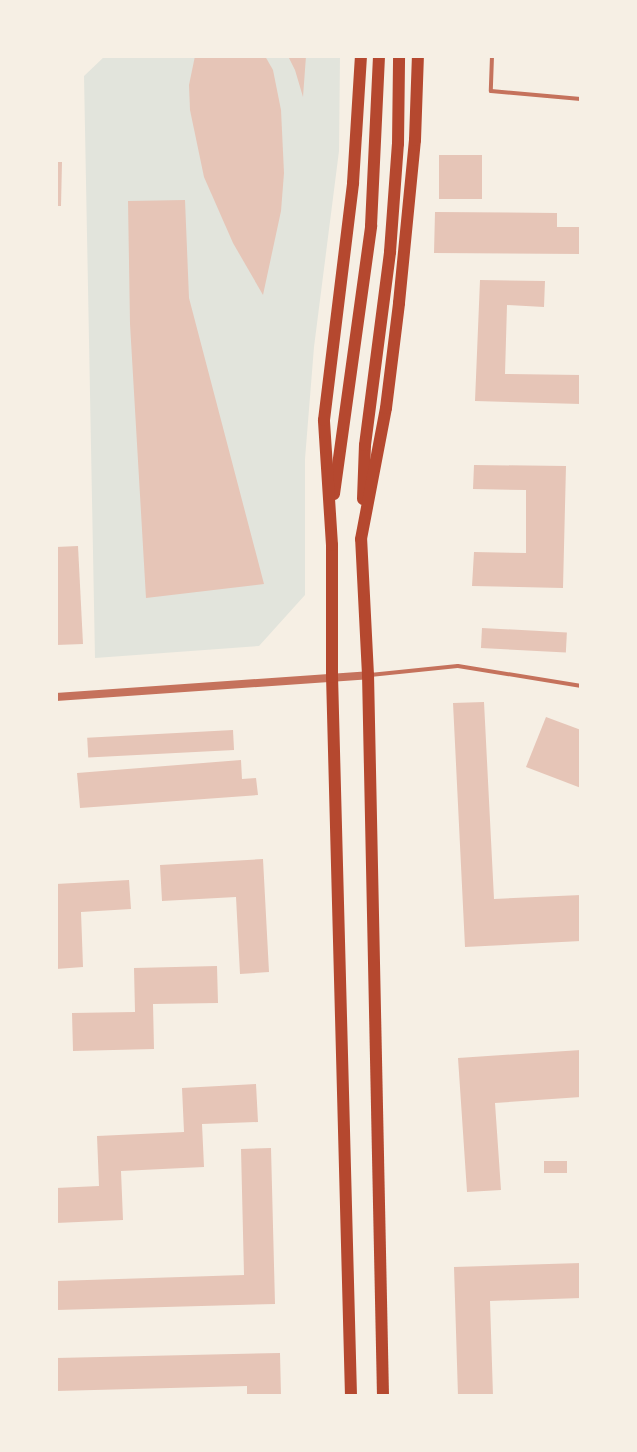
<!DOCTYPE html>
<style>
body{margin:0}
#map{position:relative;width:637px;height:1452px;overflow:hidden;background:#f6efe4;font-family:Cabin,sans-serif}
div>[style]{position:absolute}
.green>*{inset:0;background:#e2e4dc}
.building>*{inset:0;background:#e6c5b7;transform-origin:0 0}
.service>*{height:4px;margin:-2px;padding:0 2px;transform-origin:2px;border-radius:2px;background:#c5725c}
.minor>*{height:8px;margin:-4px;padding:0 4px;transform-origin:4px;border-radius:4px;background:#c5725c}
.primary>*{height:12px;margin:-6px;padding:0 6px;transform-origin:6px;border-radius:6px;background:#b5482f}
span{translate:-50% -50%;white-space:nowrap;text-align:center;line-height:1.15;-webkit-text-stroke:6px #f6efe4;paint-order:stroke}
.frame{position:absolute;inset:0;border:58px solid #f6efe4;pointer-events:none}
</style>
<div id="map">
<div class="green">
<div style="clip-path:polygon(105px 56px,340px 56px,339px 151px,314px 347px,305px 459px,305px 595px,259px 646px,95px 658px,84px 76px)"></div>
</div>
<div class="building">
<div style="clip-path:polygon(195px 56px,265px 56px,273px 70px,281px 110px,284px 173px,281px 211px,263px 295px,233px 243px,204px 177px,190px 110px,189px 85px)"></div>
<div style="clip-path:polygon(288px 56px,306px 56px,303px 97px,295px 70px)"></div>
<div style="left:439px;top:155px;width:43px;height:44px"></div>
<div style="clip-path:polygon(56px 162px,62px 162px,61px 206px,56px 206px)"></div>
<div style="clip-path:polygon(185px 200px,189px 298px,264px 584px,146px 598px,130px 324px,128px 201px)"></div>
<div style="clip-path:polygon(435px 212px,557px 213px,557px 227px,581px 227px,581px 254px,434px 253px)"></div>
<div style="clip-path:polygon(480px 280px,545px 281px,544px 307px,507px 305px,505px 374px,581px 375px,581px 404px,475px 401px)"></div>
<div style="clip-path:polygon(474px 465px,566px 466px,563px 588px,472px 586px,474px 552px,526px 553px,526px 490px,473px 489px)"></div>
<div style="clip-path:polygon(78px 546px,83px 644px,56px 645px,56px 547px)"></div>
<div style="left:482px;top:628px;width:85px;height:20px;rotate:3deg"></div>
<div style="clip-path:polygon(484px 702px,494px 899px,581px 895px,581px 941px,465px 947px,453px 703px)"></div>
<div style="clip-path:polygon(546px 717px,581px 730px,581px 788px,526px 767px)"></div>
<div style="left:233px;top:730px;width:20px;height:146px;rotate:87deg"></div>
<div style="clip-path:polygon(241px 760px,242px 779px,256px 778px,258px 795px,80px 808px,77px 773px)"></div>
<div style="clip-path:polygon(263px 859px,269px 972px,240px 974px,236px 897px,162px 901px,160px 865px)"></div>
<div style="clip-path:polygon(129px 880px,131px 909px,81px 912px,83px 967px,56px 969px,56px 884px)"></div>
<div style="clip-path:polygon(217px 966px,218px 1003px,153px 1004px,154px 1049px,73px 1051px,72px 1013px,135px 1012px,134px 968px)"></div>
<div style="clip-path:polygon(581px 1050px,581px 1097px,495px 1103px,501px 1190px,467px 1192px,458px 1058px)"></div>
<div style="clip-path:polygon(256px 1084px,258px 1122px,202px 1124px,204px 1167px,121px 1171px,123px 1220px,56px 1223px,56px 1188px,99px 1186px,97px 1136px,184px 1132px,182px 1088px)"></div>
<div style="clip-path:polygon(271px 1148px,275px 1304px,56px 1310px,56px 1281px,244px 1275px,241px 1149px)"></div>
<div style="left:544px;top:1161px;width:23px;height:12px"></div>
<div style="clip-path:polygon(581px 1263px,581px 1298px,490px 1301px,493px 1396px,458px 1396px,454px 1267px)"></div>
<div style="clip-path:polygon(280px 1353px,281px 1396px,247px 1396px,247px 1386px,56px 1391px,56px 1358px)"></div>
</div>
<div class="service">
<div style="left:492px;top:56px;width:35px;rotate:92deg"></div>
<div style="left:491px;top:91px;width:90px;rotate:5.1deg"></div>
<div style="left:370px;top:675px;width:88px;rotate:-5.8deg"></div>
<div style="left:458px;top:666px;width:125px;rotate:9.2deg"></div>
</div>
<div class="minor">
<div style="left:56px;top:697px;width:313px;rotate:-4deg"></div>
</div>
<div class="primary">
<div style="left:334px;top:494px;width:271px;rotate:-82.1deg"></div>
<div style="left:371px;top:226px;width:170px;rotate:-87.3deg"></div>
<div style="left:363px;top:499px;width:54px;rotate:-87.9deg"></div>
<div style="left:365px;top:445px;width:195px;rotate:-82.6deg"></div>
<div style="left:390px;top:252px;width:108px;rotate:-85.8deg"></div>
<div style="left:398px;top:144px;width:88px;rotate:-89.3deg"></div>
<div style="left:351px;top:1396px;width:719px;rotate:-91.51deg"></div>
<div style="left:332px;top:677px;width:132px;rotate:-90deg"></div>
<div style="left:332px;top:545px;width:125px;rotate:-93.7deg"></div>
<div style="left:324px;top:420px;width:239px;rotate:-83deg"></div>
<div style="left:353px;top:183px;width:127px;rotate:-86.4deg"></div>
<div style="left:383px;top:1396px;width:721px;rotate:-91.19deg"></div>
<div style="left:368px;top:675px;width:136px;rotate:-92.9deg"></div>
<div style="left:361px;top:539px;width:133px;rotate:-79.2deg"></div>
<div style="left:386px;top:408px;width:106px;rotate:-82.9deg"></div>
<div style="left:399px;top:303px;width:164px;rotate:-84.4deg"></div>
<div style="left:415px;top:140px;width:84px;rotate:-88deg"></div>
</div>
<div class="frame"></div>
</div>
